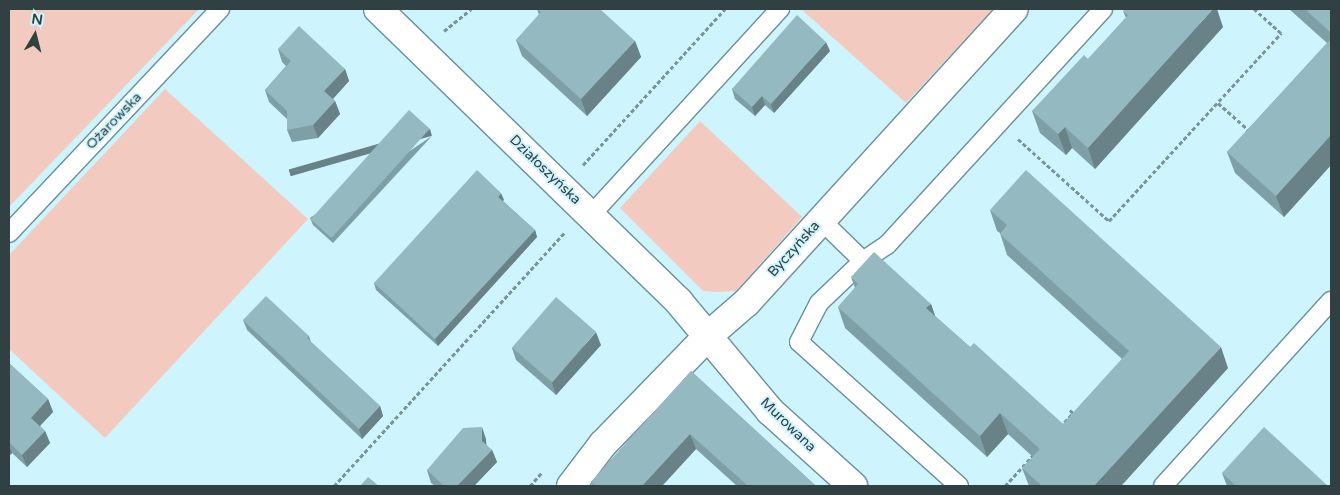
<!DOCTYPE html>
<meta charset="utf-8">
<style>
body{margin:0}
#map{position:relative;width:1340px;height:495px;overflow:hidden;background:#cef5fe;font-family:"Varela Round",sans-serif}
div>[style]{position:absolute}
.green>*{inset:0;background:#f2cabf}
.path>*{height:3px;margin-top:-1.5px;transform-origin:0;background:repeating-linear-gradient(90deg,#799399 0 4px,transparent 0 6.5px)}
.roads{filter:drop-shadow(1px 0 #6c9097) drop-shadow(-1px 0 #6c9097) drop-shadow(0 1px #6c9097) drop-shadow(0 -1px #6c9097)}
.lane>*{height:18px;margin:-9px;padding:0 9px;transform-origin:9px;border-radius:9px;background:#fff}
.street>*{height:28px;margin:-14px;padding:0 14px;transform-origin:14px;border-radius:14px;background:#fff}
.wall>*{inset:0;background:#7f9fa6}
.shaded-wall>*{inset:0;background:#688287;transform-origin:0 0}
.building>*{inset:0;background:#94b9c1;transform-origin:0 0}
span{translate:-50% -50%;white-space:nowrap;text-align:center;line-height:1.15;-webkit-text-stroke:4px #cef5fe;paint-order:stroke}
.street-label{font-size:14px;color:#314043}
.frame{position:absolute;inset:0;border:10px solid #314043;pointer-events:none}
.north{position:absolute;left:10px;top:10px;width:50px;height:50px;-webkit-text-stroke:4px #cef5fe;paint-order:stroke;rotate:8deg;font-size:14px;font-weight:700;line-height:20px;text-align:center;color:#314043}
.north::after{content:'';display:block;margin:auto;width:18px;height:22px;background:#314043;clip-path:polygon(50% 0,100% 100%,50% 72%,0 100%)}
</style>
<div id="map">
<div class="green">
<div style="clip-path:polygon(9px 9px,199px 9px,9px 207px)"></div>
<div style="clip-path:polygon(801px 9px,993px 9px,906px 103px)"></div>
<div style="clip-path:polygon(165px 89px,308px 219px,105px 438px,9px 349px,9px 255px)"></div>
<div style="clip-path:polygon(700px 121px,802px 217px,736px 291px,717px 292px,703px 291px,620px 208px)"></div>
</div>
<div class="path">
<div style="left:444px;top:31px;width:35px;rotate:-39deg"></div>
<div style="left:1218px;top:103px;width:44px;rotate:41.3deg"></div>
<div style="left:1018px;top:139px;width:122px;rotate:42deg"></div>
<div style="left:1109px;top:221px;width:255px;rotate:-47.5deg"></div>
<div style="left:1281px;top:33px;width:36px;rotate:-138deg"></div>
<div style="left:583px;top:165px;width:211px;rotate:-47.7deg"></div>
<div style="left:1060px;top:427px;width:19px;rotate:-47deg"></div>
<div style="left:1073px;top:413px;width:6px;rotate:-135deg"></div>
<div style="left:334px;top:486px;width:342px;rotate:-47.7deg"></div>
<div style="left:530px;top:486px;width:18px;rotate:-49deg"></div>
<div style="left:1005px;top:486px;width:45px;rotate:-47.7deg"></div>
</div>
<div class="roads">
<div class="lane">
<div style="left:591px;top:215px;width:280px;rotate:-47.5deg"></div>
<div style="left:821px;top:220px;width:59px;rotate:44.3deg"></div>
<div style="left:9px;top:233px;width:308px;rotate:-46.7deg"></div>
<div style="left:959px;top:486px;width:215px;rotate:-138deg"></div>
<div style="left:799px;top:342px;width:44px;rotate:-62.9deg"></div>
<div style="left:819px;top:303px;width:61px;rotate:-43.7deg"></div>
<div style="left:863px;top:261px;width:29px;rotate:-34deg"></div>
<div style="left:887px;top:245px;width:320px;rotate:-47.5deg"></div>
<div style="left:1163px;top:486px;width:250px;rotate:-47.8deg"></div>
</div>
<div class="street">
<div style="left:378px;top:9px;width:420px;rotate:44.2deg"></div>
<div style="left:679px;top:302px;width:142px;rotate:50.1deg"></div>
<div style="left:770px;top:411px;width:112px;rotate:42.1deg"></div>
<div style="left:571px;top:486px;width:53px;rotate:-52.7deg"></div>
<div style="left:603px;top:444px;width:152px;rotate:-45.8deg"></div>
<div style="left:709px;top:335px;width:50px;rotate:-41deg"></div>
<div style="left:747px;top:302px;width:396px;rotate:-47.7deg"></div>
</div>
</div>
<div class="wall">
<div style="clip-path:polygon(537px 9px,635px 41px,641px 57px,587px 116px,522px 56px,516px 40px,539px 15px)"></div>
<div style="clip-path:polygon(1289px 9px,1331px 9px,1331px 165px,1284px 217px,1235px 173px,1227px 152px,1327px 43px)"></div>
<div style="clip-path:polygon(1123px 11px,1223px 27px,1095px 169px,1072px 148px,1066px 155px,1040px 133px,1032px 111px,1088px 59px,1126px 18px)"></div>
<div style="clip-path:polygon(278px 49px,345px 69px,349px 81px,333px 99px,335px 101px,340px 114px,318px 138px,292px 142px,287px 130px,287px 119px,269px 102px,265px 90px,286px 66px,282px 62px)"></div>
<div style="clip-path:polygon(830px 51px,774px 113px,765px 105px,755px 116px,735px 99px,732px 89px)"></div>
<div style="clip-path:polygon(432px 136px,333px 243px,313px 225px,310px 218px)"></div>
<div style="clip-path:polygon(504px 200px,503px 201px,535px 230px,537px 237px,438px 346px,376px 290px,374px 283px)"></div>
<div style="clip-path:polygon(990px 210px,1228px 368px,1121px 486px,1029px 486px,1022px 468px,1033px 457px,1008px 434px,987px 457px,845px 328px,838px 307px,855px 288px,851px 277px,931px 304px,935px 316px,970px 347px,1063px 424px,1122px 359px,1007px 255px,1000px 233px,997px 231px)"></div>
<div style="clip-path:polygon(243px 320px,309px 336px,311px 342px,380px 406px,383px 416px,362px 439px,247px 330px)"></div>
<div style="clip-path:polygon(601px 345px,556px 395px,516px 360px,512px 348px)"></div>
<div style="clip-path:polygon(9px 363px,48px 399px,53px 412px,40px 426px,45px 431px,50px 443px,27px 467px,12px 453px,9px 456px)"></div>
<div style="clip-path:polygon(691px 371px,816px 486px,737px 486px,696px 449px,662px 486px,593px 486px,591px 482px)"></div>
<div style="clip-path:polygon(486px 439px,486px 445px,492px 450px,497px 462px,474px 486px,435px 486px,431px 483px,427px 470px)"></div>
<div style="clip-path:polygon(1222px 473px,1328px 486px,1227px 486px)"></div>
</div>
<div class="shaded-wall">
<div style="clip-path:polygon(1213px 9px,1217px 9px,1223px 27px,1095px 169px,1088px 148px)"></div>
<div style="clip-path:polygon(635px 41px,641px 57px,587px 116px,581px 99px)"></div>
<div style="clip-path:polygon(826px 42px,830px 51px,774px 113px,771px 104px)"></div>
<div style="clip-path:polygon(345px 69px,349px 81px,329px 103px,324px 91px)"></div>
<div style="clip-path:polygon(762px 96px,765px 105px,755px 116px,752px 107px)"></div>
<div style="clip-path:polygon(335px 101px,340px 114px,318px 138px,313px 125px)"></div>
<div style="clip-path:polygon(1065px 127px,1072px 148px,1066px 155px,1058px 134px)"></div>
<div style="left:430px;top:129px;width:7px;height:147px;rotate:74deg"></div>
<div style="clip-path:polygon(1331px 135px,1331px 165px,1284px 217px,1276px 196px)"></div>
<div style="clip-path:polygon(501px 193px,504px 200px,500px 203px,498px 197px)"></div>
<div style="clip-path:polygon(535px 230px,537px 237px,438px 346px,435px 339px)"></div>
<div style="clip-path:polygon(931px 304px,938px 325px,926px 308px)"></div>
<div style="clip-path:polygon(596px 332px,601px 345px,556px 395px,552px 383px)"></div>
<div style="clip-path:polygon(1221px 347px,1228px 368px,1121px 486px,1094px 486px)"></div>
<div style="clip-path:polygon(48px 399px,53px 412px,36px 430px,31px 418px)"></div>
<div style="clip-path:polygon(380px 406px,383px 416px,362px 439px,359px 429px)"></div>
<div style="clip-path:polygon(1000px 413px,1008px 434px,987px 457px,980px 436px)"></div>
<div style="clip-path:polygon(482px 427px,486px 439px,487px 453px,482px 441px)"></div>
<div style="clip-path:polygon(45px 431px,50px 443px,27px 467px,22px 455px)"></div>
<div style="clip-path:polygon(690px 434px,696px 449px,662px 486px,642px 486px)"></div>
<div style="clip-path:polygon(9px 445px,12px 453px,9px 456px)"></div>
<div style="clip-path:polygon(492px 450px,497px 462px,474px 486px,457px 486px)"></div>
</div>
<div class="building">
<div style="clip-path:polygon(537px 9px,600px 9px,635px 41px,581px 99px,516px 40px,541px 12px)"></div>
<div style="clip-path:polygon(1126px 9px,1213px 9px,1088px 148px,1065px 127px,1058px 134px,1032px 111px,1084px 55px,1088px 59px,1128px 15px,1123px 11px)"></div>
<div style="clip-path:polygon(1305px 9px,1331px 9px,1331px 33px)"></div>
<div style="clip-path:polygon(797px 15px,826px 42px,771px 104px,762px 96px,752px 107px,732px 89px)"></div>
<div style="clip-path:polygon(299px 26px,345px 69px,324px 91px,335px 101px,313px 125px,287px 130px,287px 111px,265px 90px,291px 61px,278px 49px)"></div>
<div style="clip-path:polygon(1331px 39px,1331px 135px,1276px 196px,1227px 152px)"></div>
<div style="left:409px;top:110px;width:28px;height:147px;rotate:42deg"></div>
<div style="clip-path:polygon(477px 170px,501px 193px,498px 197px,535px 230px,435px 339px,374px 283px)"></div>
<div style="clip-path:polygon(1026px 170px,1221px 347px,1094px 486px,1042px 486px,1022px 468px,1040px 449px,1000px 413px,980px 436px,838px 307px,858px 284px,851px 277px,874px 252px,931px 304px,926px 308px,970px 347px,974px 343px,1063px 424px,1129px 351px,1000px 234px,1007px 225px,990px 210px)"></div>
<div style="clip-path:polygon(266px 296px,309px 336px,307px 338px,380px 406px,359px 429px,243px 320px)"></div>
<div style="left:556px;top:297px;width:53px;height:67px;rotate:41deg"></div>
<div style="clip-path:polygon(9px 363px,48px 399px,31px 418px,45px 431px,22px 455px,9px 442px)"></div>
<div style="clip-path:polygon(691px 371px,816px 486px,748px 486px,690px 434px,642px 486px,596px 486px,591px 482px)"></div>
<div style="clip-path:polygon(482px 427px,482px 441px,492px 450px,457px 486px,444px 486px,427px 470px,463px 428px)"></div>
<div style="clip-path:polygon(1264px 427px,1328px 486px,1236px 486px,1222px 473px)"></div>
<div style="clip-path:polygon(368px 477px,379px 486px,360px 486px)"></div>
</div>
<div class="street-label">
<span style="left:114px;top:121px;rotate:-46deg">Ożarowska</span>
<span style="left:545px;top:170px;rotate:44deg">Działoszyńska</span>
<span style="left:794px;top:249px;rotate:-48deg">Byczyńska</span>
<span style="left:788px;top:425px;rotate:44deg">Murowana</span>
</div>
<div class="frame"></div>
<div class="north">N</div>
</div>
